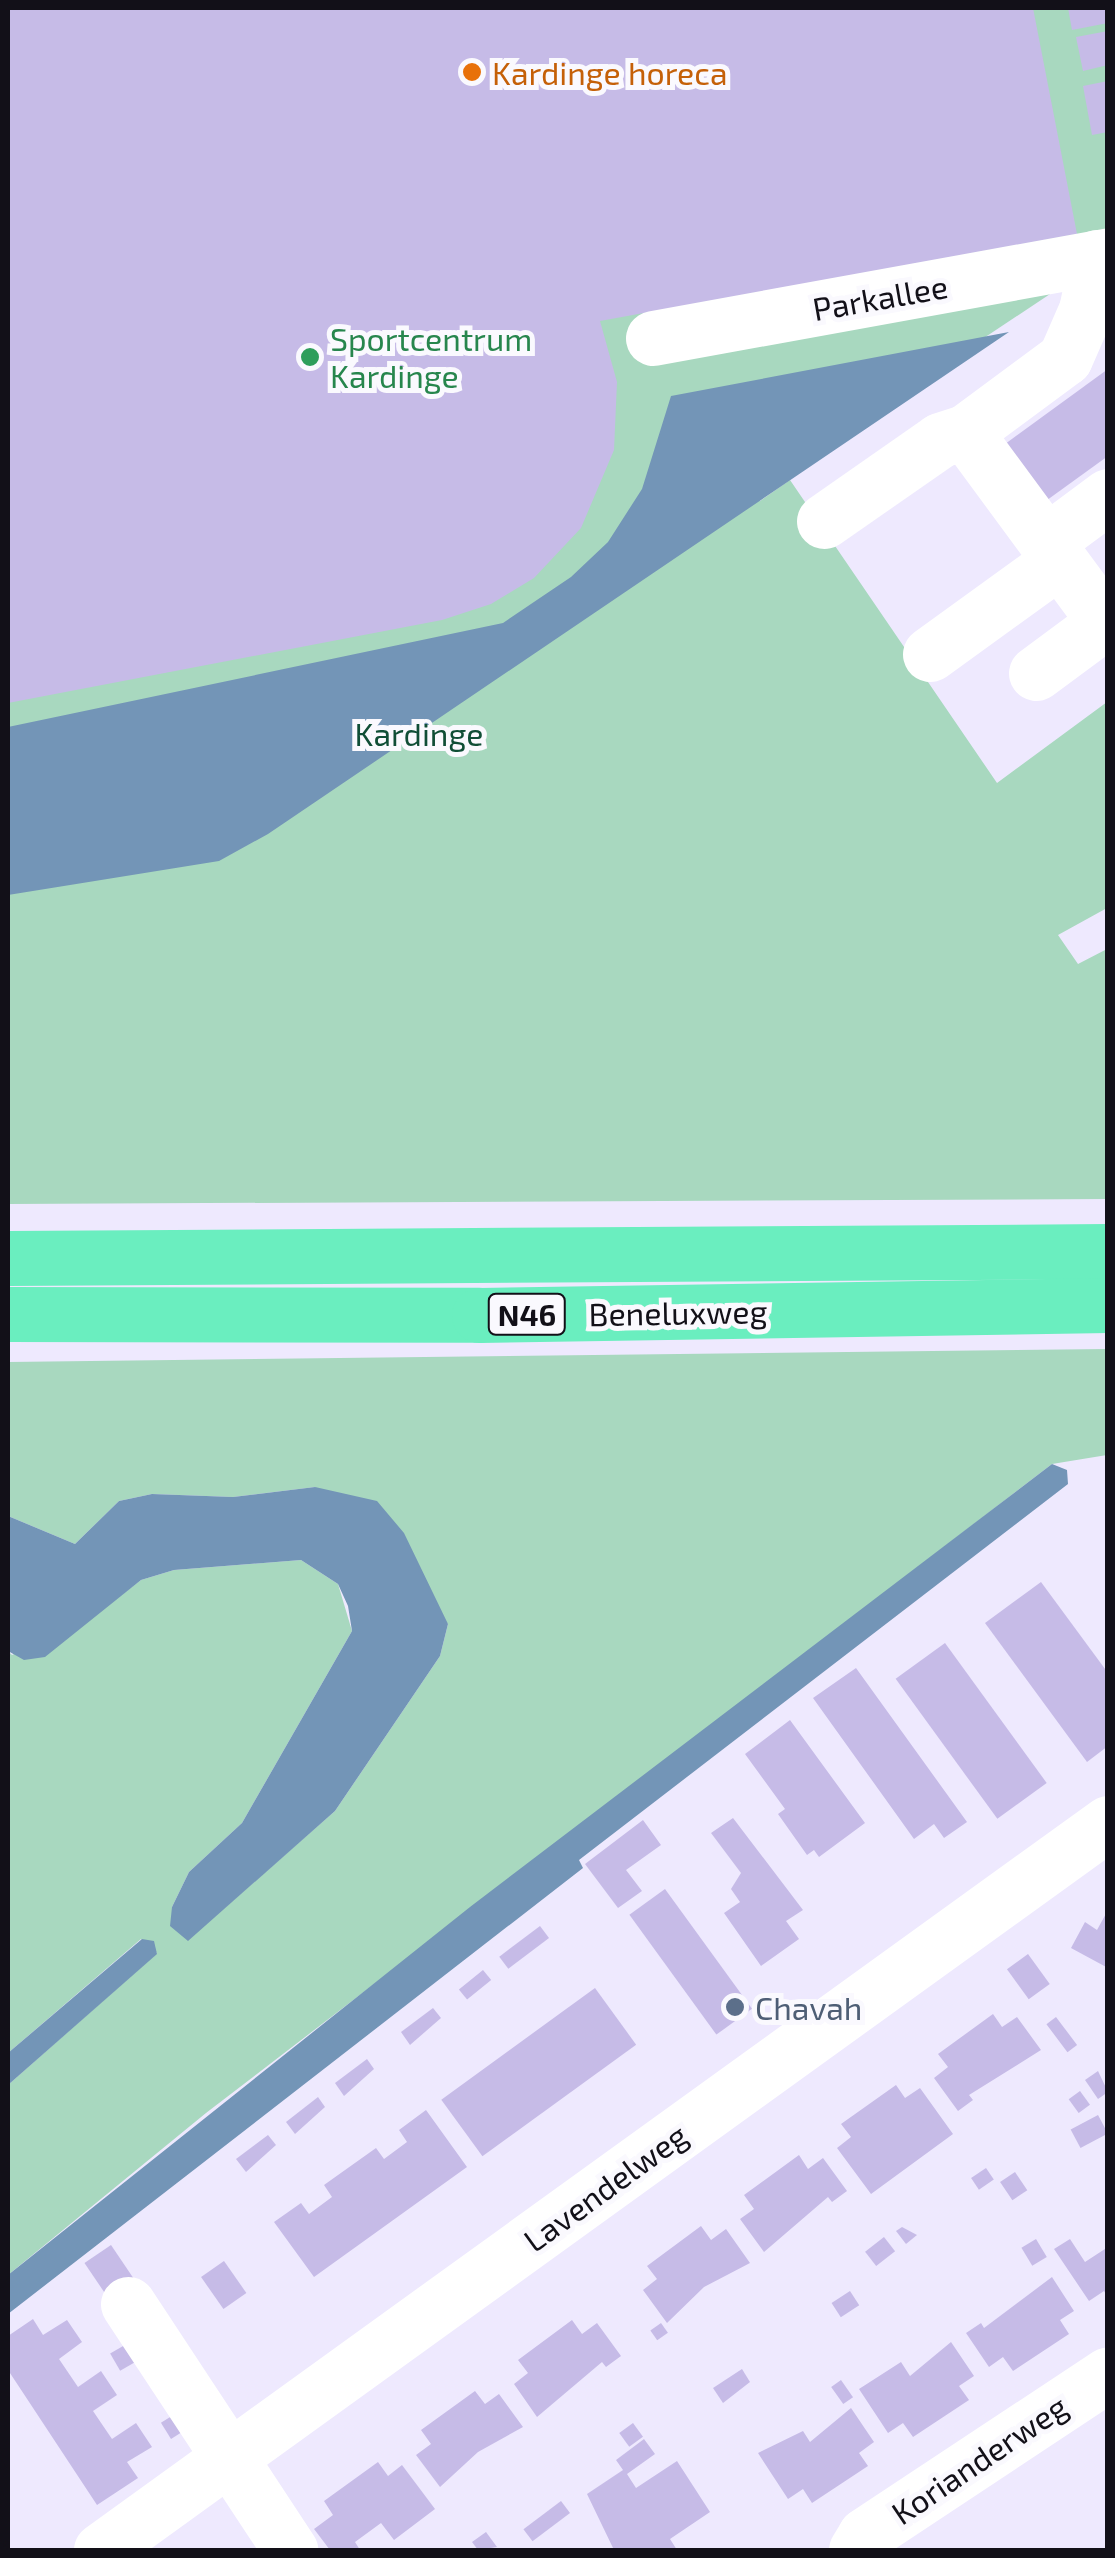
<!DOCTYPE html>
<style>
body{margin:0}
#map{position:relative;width:1115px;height:2558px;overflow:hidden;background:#eee9fe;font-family:"Exo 2",sans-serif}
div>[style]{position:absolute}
.green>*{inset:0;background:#a8d8bf}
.water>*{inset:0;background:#7395b7}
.building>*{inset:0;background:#c6bbe7;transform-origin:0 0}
.minor>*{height:55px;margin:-27.5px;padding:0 27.5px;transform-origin:27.5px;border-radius:27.5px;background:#fff}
.highway>*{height:55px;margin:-27.5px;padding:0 27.5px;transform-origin:27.5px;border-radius:27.5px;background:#6aeebf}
.dots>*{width:28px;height:28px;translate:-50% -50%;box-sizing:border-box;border:5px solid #faf9fe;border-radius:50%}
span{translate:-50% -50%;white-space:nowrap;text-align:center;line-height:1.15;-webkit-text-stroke:10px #faf9fe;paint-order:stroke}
.shield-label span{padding:2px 8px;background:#faf9fe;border:2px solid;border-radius:8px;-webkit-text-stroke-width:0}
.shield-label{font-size:30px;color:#121018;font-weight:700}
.food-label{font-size:32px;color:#c56008}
.left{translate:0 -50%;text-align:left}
.street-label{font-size:32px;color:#121018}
.leisure-label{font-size:32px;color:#27864d}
.park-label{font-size:32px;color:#104e36}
.service-label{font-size:32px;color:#4e5e75}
.frame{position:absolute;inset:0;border:10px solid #121018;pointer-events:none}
</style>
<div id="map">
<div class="green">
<div style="clip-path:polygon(8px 8px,1107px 8px,1107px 256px,753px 492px,760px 501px,790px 480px,997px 783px,1107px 702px,1107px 908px,1058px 935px,1078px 964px,1107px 949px,1107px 1199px,8px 1204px)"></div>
<div style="clip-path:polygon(1107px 1349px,1107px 1455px,1052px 1464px,206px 2113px,8px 2275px,8px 2085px,157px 1953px,141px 1939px,8px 2053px,8px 1651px,12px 1655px,94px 1616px,141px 1580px,174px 1570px,301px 1560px,338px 1584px,352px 1631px,242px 1823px,189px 1872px,172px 1907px,188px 1940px,335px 1811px,440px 1656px,448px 1624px,315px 1487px,233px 1497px,152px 1494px,119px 1501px,75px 1544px,8px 1516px,8px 1362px)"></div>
</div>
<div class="water">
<div style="clip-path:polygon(1009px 332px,268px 834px,219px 861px,8px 895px,8px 727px,503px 623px,571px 577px,608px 542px,642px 489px,671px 396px)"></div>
<div style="clip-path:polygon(1052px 1464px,1067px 1470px,1068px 1484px,579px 1860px,583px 1868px,8px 2314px,8px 2275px,470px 1907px)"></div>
<div style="clip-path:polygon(315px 1487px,377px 1501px,404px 1533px,448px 1624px,440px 1656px,335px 1811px,188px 1941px,170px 1926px,172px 1907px,189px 1872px,242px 1823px,352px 1631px,348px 1606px,338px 1584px,301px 1560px,174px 1570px,141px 1580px,45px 1657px,24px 1660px,8px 1651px,8px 1516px,75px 1544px,119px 1501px,152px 1494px,233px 1497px)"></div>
<div style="clip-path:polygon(142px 1939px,154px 1941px,157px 1954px,8px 2085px,8px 2053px)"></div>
</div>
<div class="building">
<div style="clip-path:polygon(1033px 8px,1077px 234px,600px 321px,617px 382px,614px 450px,581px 528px,534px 578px,491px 604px,442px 620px,8px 703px,8px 10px)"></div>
<div style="clip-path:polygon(1068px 8px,1108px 8px,1108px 23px,1072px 30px)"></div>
<div style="clip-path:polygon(1108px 31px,1108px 65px,1083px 71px,1076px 37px)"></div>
<div style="clip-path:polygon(1108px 81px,1108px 132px,1092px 135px,1083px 86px)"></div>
<div style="clip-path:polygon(1108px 369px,1108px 456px,1043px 503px,1001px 447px)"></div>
<div style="clip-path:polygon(1041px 1582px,1108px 1673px,1108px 1746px,1087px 1762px,985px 1623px)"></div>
<div style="left:945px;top:1643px;width:173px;height:61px;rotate:54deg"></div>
<div style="clip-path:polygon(856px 1668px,967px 1822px,944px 1838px,934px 1824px,914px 1839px,813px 1698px)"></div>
<div style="clip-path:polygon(790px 1720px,865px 1823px,819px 1857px,814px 1850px,807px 1855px,778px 1814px,785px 1809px,745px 1754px)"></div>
<div style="clip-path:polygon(733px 1818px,803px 1910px,786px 1921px,799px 1939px,761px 1966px,724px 1913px,740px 1902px,731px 1889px,741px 1873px,711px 1833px)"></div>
<div style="clip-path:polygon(643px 1820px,661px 1845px,626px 1870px,642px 1891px,618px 1908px,585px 1864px)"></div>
<div style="left:665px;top:1889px;width:148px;height:44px;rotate:54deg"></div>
<div style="clip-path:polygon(1108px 1910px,1108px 1968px,1071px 1948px,1085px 1922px,1097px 1930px)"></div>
<div style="left:540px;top:1926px;width:15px;height:51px;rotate:53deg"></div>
<div style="left:1028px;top:1954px;width:37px;height:26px;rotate:54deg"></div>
<div style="left:483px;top:1970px;width:13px;height:31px;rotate:51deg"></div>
<div style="left:595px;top:1988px;width:70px;height:190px;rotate:54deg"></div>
<div style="clip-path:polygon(433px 2008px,441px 2018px,410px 2045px,401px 2032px)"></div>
<div style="clip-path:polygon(993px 2014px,1002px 2027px,1017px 2017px,1041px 2050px,969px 2095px,973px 2100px,958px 2111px,934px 2078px,948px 2067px,938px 2054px)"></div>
<div style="left:1056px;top:2017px;width:35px;height:12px;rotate:53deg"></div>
<div style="clip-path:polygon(367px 2059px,374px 2069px,344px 2096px,335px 2083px)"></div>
<div style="clip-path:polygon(1098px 2071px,1108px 2092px,1098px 2099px,1085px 2080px)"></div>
<div style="clip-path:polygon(896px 2085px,905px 2098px,920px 2088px,953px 2134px,871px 2194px,837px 2148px,851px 2137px,841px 2124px)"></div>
<div style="left:1080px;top:2091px;width:17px;height:14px;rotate:54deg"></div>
<div style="clip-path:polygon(318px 2097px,325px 2107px,295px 2134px,286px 2122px)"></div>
<div style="clip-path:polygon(426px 2110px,467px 2167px,314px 2277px,274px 2222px,301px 2203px,309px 2214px,332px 2197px,324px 2185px,376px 2148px,384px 2159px,407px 2142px,399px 2130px)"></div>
<div style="left:1098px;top:2115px;width:21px;height:31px;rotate:62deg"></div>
<div style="clip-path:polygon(268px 2135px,276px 2145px,246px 2172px,236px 2159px)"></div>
<div style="clip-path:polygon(799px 2155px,808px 2169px,823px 2158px,847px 2191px,832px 2202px,828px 2197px,764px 2252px,740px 2219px,754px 2209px,744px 2195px)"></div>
<div style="left:986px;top:2168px;width:14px;height:18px;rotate:56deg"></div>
<div style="left:1015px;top:2172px;width:22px;height:18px;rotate:56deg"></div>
<div style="clip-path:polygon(701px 2226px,711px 2240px,726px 2229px,750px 2263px,704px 2287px,667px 2323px,643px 2290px,657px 2279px,647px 2266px)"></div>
<div style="clip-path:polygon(902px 2227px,917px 2235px,906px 2244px,896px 2231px)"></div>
<div style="left:884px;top:2237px;width:18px;height:24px;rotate:52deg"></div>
<div style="left:1036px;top:2239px;width:21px;height:17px;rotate:59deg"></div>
<div style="clip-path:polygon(1070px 2239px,1085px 2262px,1108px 2247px,1108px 2297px,1104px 2291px,1089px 2301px,1054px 2249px)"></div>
<div style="left:111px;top:2245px;width:45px;height:32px;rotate:56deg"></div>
<div style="left:224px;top:2261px;width:39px;height:28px;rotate:55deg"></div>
<div style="clip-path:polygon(1052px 2277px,1074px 2311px,1060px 2320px,1069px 2334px,1013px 2371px,1003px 2357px,989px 2367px,966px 2333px,981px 2323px,984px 2328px)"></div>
<div style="left:850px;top:2291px;width:17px;height:22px;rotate:57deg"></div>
<div style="clip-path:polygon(33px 2319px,43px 2335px,67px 2320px,82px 2342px,59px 2359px,78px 2387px,101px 2371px,117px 2395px,93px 2411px,112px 2439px,136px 2423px,152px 2447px,127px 2462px,138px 2478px,97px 2505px,8px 2370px,8px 2336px)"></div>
<div style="clip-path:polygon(572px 2320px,582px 2334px,597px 2323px,621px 2356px,606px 2367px,602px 2362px,537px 2417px,514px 2384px,528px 2373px,518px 2360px)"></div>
<div style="left:661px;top:2323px;width:12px;height:13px;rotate:55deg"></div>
<div style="left:137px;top:2338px;width:20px;height:31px;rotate:60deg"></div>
<div style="clip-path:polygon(951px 2342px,974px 2376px,959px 2386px,969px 2400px,913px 2437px,903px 2423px,888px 2433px,859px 2389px,901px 2362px,910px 2376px)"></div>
<div style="clip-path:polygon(742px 2369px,750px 2382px,723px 2403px,713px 2388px)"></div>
<div style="left:841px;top:2380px;width:21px;height:12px;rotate:55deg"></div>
<div style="clip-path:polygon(475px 2391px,485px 2404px,499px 2394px,523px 2427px,478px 2452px,440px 2487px,416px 2455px,431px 2444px,421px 2430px)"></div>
<div style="clip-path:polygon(851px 2408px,874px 2442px,859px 2453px,868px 2466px,812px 2503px,803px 2489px,788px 2499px,758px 2453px,803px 2431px,810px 2442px)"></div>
<div style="left:183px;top:2409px;width:19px;height:26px;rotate:58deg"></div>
<div style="left:633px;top:2423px;width:17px;height:17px;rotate:54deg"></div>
<div style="clip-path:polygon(644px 2439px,655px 2454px,627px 2474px,636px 2488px,677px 2461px,710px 2512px,670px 2539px,677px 2550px,614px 2550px,587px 2494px,623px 2470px,616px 2460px)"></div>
<div style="clip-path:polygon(378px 2462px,388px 2476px,402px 2465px,435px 2509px,394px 2540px,381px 2523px,355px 2542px,360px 2550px,330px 2550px,314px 2529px,333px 2515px,324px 2501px)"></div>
<div style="left:561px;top:2501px;width:15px;height:47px;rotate:53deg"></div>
<div style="clip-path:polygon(486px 2532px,497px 2547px,478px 2550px,472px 2542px)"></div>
</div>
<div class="minor">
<div style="left:653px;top:338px;width:463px;rotate:-10.3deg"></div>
<div style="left:824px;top:521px;width:141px;rotate:-34.9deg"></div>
<div style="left:940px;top:440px;width:26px;rotate:-18deg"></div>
<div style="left:1046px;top:542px;width:77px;rotate:-36.6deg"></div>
<div style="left:930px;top:654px;width:160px;rotate:-35.9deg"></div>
<div style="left:1036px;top:673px;width:86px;rotate:-36.5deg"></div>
<div style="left:1105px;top:622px;width:236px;rotate:-126.4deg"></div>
<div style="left:965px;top:432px;width:124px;rotate:-36.5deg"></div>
<div style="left:1065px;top:358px;width:52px;rotate:-66.4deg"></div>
<div style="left:1086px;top:310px;width:54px;rotate:-78.3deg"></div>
<div style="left:128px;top:2304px;width:295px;rotate:56.6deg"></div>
<div style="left:101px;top:2550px;width:1242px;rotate:-35.83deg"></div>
<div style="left:856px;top:2550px;width:17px;rotate:-59deg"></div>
<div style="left:865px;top:2535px;width:291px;rotate:-33.5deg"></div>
</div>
<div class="highway">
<div style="left:8px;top:1258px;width:1100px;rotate:-0.36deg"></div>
<div style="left:8px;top:1314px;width:471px;rotate:0.1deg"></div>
<div style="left:479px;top:1315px;width:629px;rotate:-0.91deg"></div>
</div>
<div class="dots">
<div style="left:472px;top:72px;background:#e8710a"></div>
<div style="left:310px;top:357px;background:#2e9e5b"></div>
<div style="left:735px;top:2007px;background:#5c6f8a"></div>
</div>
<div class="shield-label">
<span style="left:527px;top:1314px">N46</span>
</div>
<div class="food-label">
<span class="left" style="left:492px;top:72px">Kardinge horeca</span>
</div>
<div class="street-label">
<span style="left:880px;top:297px;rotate:-10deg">Parkallee</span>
<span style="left:678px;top:1312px;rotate:-1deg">Beneluxweg</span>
<span style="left:605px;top:2187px;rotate:-36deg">Lavendelweg</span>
<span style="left:979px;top:2459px;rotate:-34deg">Korianderweg</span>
</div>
<div class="leisure-label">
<span class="left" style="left:330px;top:357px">Sportcentrum<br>Kardinge</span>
</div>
<div class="park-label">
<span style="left:419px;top:733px">Kardinge</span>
</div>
<div class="service-label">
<span class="left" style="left:755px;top:2007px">Chavah</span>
</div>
<div class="frame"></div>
</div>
